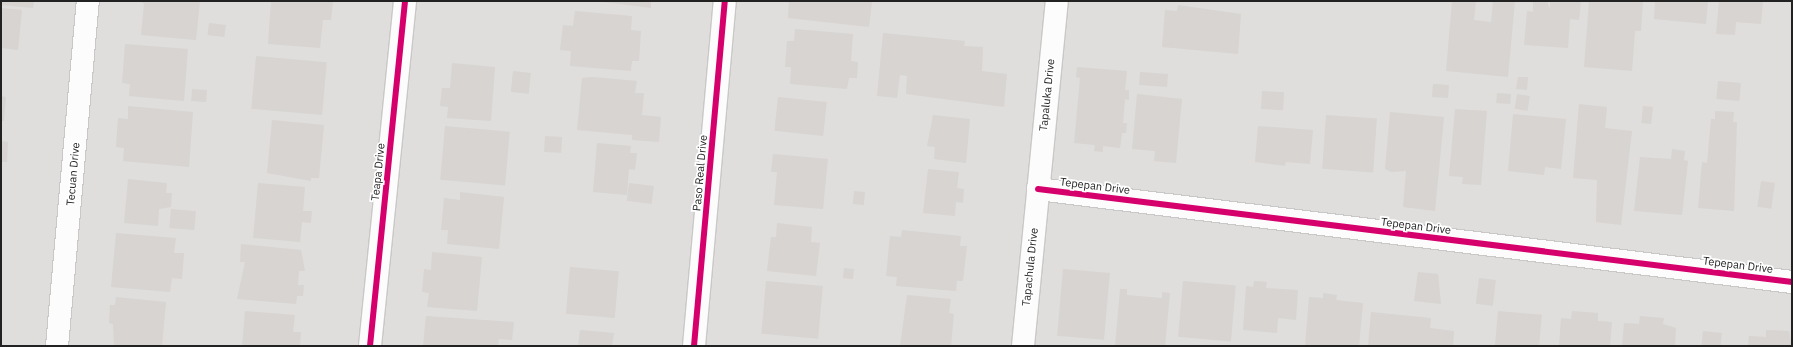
<!DOCTYPE html>
<style>
body{margin:0}
#map{position:relative;width:1793px;height:347px;overflow:hidden;background:#f0eeeb;font-family:"IBM Plex Sans",sans-serif}
div>[style]{position:absolute}
.residential>*{inset:0;background:#dfdedc;transform-origin:0 0}
.building>*{inset:0;background:#d7d4d2;transform-origin:0 0}
.roads{filter:drop-shadow(1px 0 #c9c8c7) drop-shadow(-1px 0 #c9c8c7) drop-shadow(0 1px #c9c8c7) drop-shadow(0 -1px #c9c8c7)}
.minor>*{height:22px;margin:-11px;padding:0 11px;transform-origin:11px;border-radius:11px;background:#fdfcfc}
.cycleway>*{height:6px;margin:-3px;padding:0 3px;transform-origin:3px;border-radius:3px;background:#d6006c}
span{translate:-50% -50%;white-space:nowrap;text-align:center;line-height:1.15;-webkit-text-stroke:3.5px #fff;paint-order:stroke}
.street-label{font-size:11px;color:#222}
.frame{position:absolute;inset:0;border:2px solid #222;pointer-events:none}
</style>
<div id="map">
<div class="residential">
<div style="left:1px;top:1px;width:1791px;height:345px"></div>
</div>
<div class="building">
<div style="clip-path:polygon(1px 1px,34px 1px,33px 8px,1px 5px)"></div>
<div style="clip-path:polygon(140px 1px,200px 1px,196px 40px,141px 35px,144px 4px)"></div>
<div style="clip-path:polygon(271px 1px,333px 2px,331px 20px,323px 20px,320px 48px,268px 44px)"></div>
<div style="clip-path:polygon(596px 1px,651px 1px,651px 8px)"></div>
<div style="clip-path:polygon(789px 1px,872px 1px,869px 27px,788px 18px)"></div>
<div style="clip-path:polygon(1452px 1px,1476px 1px,1474px 20px,1491px 22px,1493px 1px,1515px 1px,1508px 77px,1446px 71px)"></div>
<div style="clip-path:polygon(1533px 1px,1547px 1px,1550px 9px,1550px 1px,1581px 1px,1579px 20px,1570px 19px,1568px 48px,1524px 45px,1527px 11px,1533px 12px)"></div>
<div style="clip-path:polygon(1589px 1px,1643px 1px,1641px 31px,1635px 31px,1632px 71px,1584px 67px)"></div>
<div style="clip-path:polygon(1655px 1px,1708px 1px,1706px 24px,1654px 19px)"></div>
<div style="clip-path:polygon(1719px 1px,1763px 1px,1761px 24px,1736px 22px,1735px 35px,1716px 34px)"></div>
<div style="clip-path:polygon(1178px 5px,1241px 14px,1238px 54px,1162px 47px,1165px 10px,1177px 11px)"></div>
<div style="clip-path:polygon(1px 8px,22px 10px,18px 50px,1px 48px)"></div>
<div style="clip-path:polygon(575px 11px,632px 16px,631px 30px,641px 31px,639px 61px,632px 61px,631px 71px,570px 66px,571px 51px,560px 50px,563px 25px,573px 26px)"></div>
<div style="left:209px;top:23px;width:17px;height:12px;rotate:7deg"></div>
<div style="clip-path:polygon(795px 29px,853px 34px,851px 61px,858px 62px,857px 78px,849px 78px,847px 89px,790px 84px,791px 67px,785px 67px,787px 41px,794px 41px)"></div>
<div style="clip-path:polygon(883px 33px,965px 41px,964px 46px,983px 47px,982px 71px,1007px 74px,1004px 107px,906px 94px,907px 76px,900px 75px,897px 98px,877px 96px)"></div>
<div style="clip-path:polygon(125px 44px,188px 49px,184px 101px,129px 96px,130px 84px,122px 83px)"></div>
<div style="left:256px;top:56px;width:71px;height:53px;rotate:5deg"></div>
<div style="clip-path:polygon(452px 63px,495px 67px,491px 121px,447px 118px,448px 107px,440px 106px,442px 88px,450px 88px)"></div>
<div style="clip-path:polygon(1077px 67px,1127px 71px,1125px 90px,1129px 90px,1129px 100px,1125px 99px,1123px 123px,1127px 123px,1126px 133px,1122px 133px,1120px 148px,1103px 146px,1103px 152px,1094px 151px,1095px 145px,1074px 143px,1080px 78px,1076px 77px)"></div>
<div style="left:513px;top:71px;width:18px;height:21px;rotate:6deg"></div>
<div style="left:1140px;top:72px;width:28px;height:13px;rotate:4deg"></div>
<div style="clip-path:polygon(593px 77px,637px 81px,635px 93px,644px 93px,642px 115px,661px 117px,659px 142px,632px 140px,632px 135px,577px 130px,582px 78px)"></div>
<div style="clip-path:polygon(1518px 77px,1528px 77px,1527px 90px,1516px 89px)"></div>
<div style="left:1718px;top:81px;width:23px;height:18px;rotate:5deg"></div>
<div style="left:1433px;top:84px;width:16px;height:13px;rotate:4deg"></div>
<div style="left:192px;top:89px;width:15px;height:12px;rotate:4deg"></div>
<div style="left:1262px;top:91px;width:22px;height:18px;rotate:3deg"></div>
<div style="left:1497px;top:93px;width:14px;height:10px;rotate:4deg"></div>
<div style="clip-path:polygon(1137px 94px,1182px 99px,1176px 163px,1154px 161px,1155px 151px,1132px 149px)"></div>
<div style="left:1517px;top:94px;width:13px;height:15px;rotate:9deg"></div>
<div style="clip-path:polygon(1px 96px,6px 97px,4px 121px,1px 121px)"></div>
<div style="left:778px;top:97px;width:49px;height:34px;rotate:6deg"></div>
<div style="clip-path:polygon(1579px 104px,1607px 107px,1605px 128px,1632px 131px,1621px 225px,1596px 222px,1597px 180px,1573px 178px)"></div>
<div style="clip-path:polygon(128px 106px,193px 112px,189px 167px,123px 161px,124px 148px,116px 147px,118px 118px,128px 119px)"></div>
<div style="left:1643px;top:106px;width:10px;height:17px;rotate:6deg"></div>
<div style="clip-path:polygon(1455px 109px,1487px 111px,1481px 185px,1462px 184px,1463px 177px,1449px 176px)"></div>
<div style="clip-path:polygon(1715px 111px,1734px 112px,1733px 122px,1737px 122px,1734px 211px,1698px 208px,1702px 162px,1707px 163px,1711px 119px,1715px 119px)"></div>
<div style="clip-path:polygon(1390px 112px,1444px 117px,1435px 211px,1403px 207px,1406px 171px,1391px 172px,1385px 169px)"></div>
<div style="clip-path:polygon(1513px 114px,1566px 119px,1561px 169px,1545px 167px,1544px 175px,1508px 171px)"></div>
<div style="clip-path:polygon(933px 115px,970px 119px,966px 163px,934px 159px,935px 147px,927px 146px)"></div>
<div style="left:1326px;top:115px;width:51px;height:54px;rotate:4deg"></div>
<div style="clip-path:polygon(272px 120px,324px 125px,319px 178px,311px 178px,311px 181px,267px 173px)"></div>
<div style="left:445px;top:126px;width:65px;height:54px;rotate:5deg"></div>
<div style="clip-path:polygon(1258px 126px,1313px 130px,1310px 164px,1286px 162px,1285px 166px,1255px 162px)"></div>
<div style="left:545px;top:136px;width:17px;height:16px;rotate:3deg"></div>
<div style="clip-path:polygon(1px 141px,8px 142px,7px 162px,1px 162px)"></div>
<div style="clip-path:polygon(597px 143px,631px 146px,630px 153px,637px 153px,635px 170px,629px 169px,627px 195px,593px 192px)"></div>
<div style="clip-path:polygon(1672px 149px,1685px 151px,1684px 160px,1688px 161px,1682px 215px,1634px 211px,1640px 157px,1671px 159px)"></div>
<div style="clip-path:polygon(773px 154px,828px 159px,823px 209px,774px 205px,777px 172px,771px 172px)"></div>
<div style="clip-path:polygon(928px 169px,959px 172px,957px 188px,964px 189px,963px 203px,956px 202px,955px 216px,923px 213px)"></div>
<div style="clip-path:polygon(128px 179px,167px 183px,166px 193px,172px 193px,171px 207px,159px 209px,158px 226px,124px 223px)"></div>
<div style="left:1761px;top:181px;width:14px;height:26px;rotate:8deg"></div>
<div style="clip-path:polygon(258px 183px,305px 187px,303px 211px,312px 211px,311px 223px,302px 222px,300px 242px,253px 238px)"></div>
<div style="left:629px;top:183px;width:25px;height:18px;rotate:7deg"></div>
<div style="left:854px;top:191px;width:11px;height:13px;rotate:5deg"></div>
<div style="clip-path:polygon(460px 192px,504px 197px,499px 249px,447px 244px,448px 230px,441px 230px,444px 198px,460px 200px)"></div>
<div style="left:171px;top:209px;width:25px;height:19px;rotate:5deg"></div>
<div style="clip-path:polygon(777px 223px,812px 227px,811px 242px,820px 243px,816px 276px,767px 271px,771px 237px,776px 237px)"></div>
<div style="clip-path:polygon(902px 230px,961px 236px,960px 246px,967px 246px,963px 281px,957px 281px,956px 291px,896px 286px,897px 277px,886px 276px,890px 236px,901px 237px)"></div>
<div style="clip-path:polygon(116px 233px,176px 238px,174px 253px,184px 253px,182px 279px,172px 278px,170px 292px,111px 287px)"></div>
<div style="clip-path:polygon(241px 244px,301px 250px,305px 271px,299px 271px,298px 285px,304px 285px,303px 296px,297px 296px,296px 304px,237px 299px,245px 262px,240px 262px)"></div>
<div style="clip-path:polygon(432px 252px,482px 257px,477px 311px,427px 307px,429px 293px,422px 292px,424px 269px,431px 270px)"></div>
<div style="left:570px;top:267px;width:49px;height:47px;rotate:5deg"></div>
<div style="left:844px;top:268px;width:10px;height:10px;rotate:6deg"></div>
<div style="left:1063px;top:269px;width:47px;height:67px;rotate:5deg"></div>
<div style="clip-path:polygon(1418px 272px,1438px 274px,1441px 304px,1414px 301px)"></div>
<div style="left:1479px;top:278px;width:17px;height:26px;rotate:7deg"></div>
<div style="left:766px;top:281px;width:57px;height:53px;rotate:5deg"></div>
<div style="left:1183px;top:281px;width:53px;height:56px;rotate:5deg"></div>
<div style="clip-path:polygon(1254px 281px,1267px 282px,1266px 288px,1298px 290px,1296px 320px,1278px 318px,1277px 333px,1243px 330px,1246px 286px,1253px 287px)"></div>
<div style="clip-path:polygon(1120px 289px,1127px 289px,1127px 295px,1162px 298px,1162px 292px,1170px 293px,1165px 346px,1115px 346px)"></div>
<div style="clip-path:polygon(1323px 293px,1337px 295px,1336px 300px,1363px 303px,1359px 346px,1305px 346px,1309px 297px,1323px 298px)"></div>
<div style="clip-path:polygon(907px 295px,951px 299px,949px 313px,954px 314px,951px 346px,900px 346px)"></div>
<div style="clip-path:polygon(116px 297px,166px 302px,162px 346px,114px 346px,113px 324px,109px 323px,110px 305px,115px 305px)"></div>
<div style="clip-path:polygon(245px 311px,295px 315px,293px 332px,301px 332px,300px 346px,242px 346px)"></div>
<div style="left:1498px;top:311px;width:44px;height:35px;rotate:5deg"></div>
<div style="clip-path:polygon(1572px 311px,1598px 313px,1598px 321px,1612px 322px,1610px 346px,1559px 346px,1561px 318px,1571px 319px)"></div>
<div style="clip-path:polygon(1371px 312px,1431px 318px,1430px 328px,1454px 331px,1453px 346px,1368px 346px)"></div>
<div style="clip-path:polygon(426px 316px,514px 322px,512px 340px,499px 339px,498px 346px,423px 346px)"></div>
<div style="clip-path:polygon(1640px 316px,1664px 318px,1663px 324px,1676px 328px,1675px 346px,1622px 346px,1624px 323px,1639px 324px)"></div>
<div style="clip-path:polygon(580px 330px,614px 333px,612px 346px,578px 346px)"></div>
<div style="clip-path:polygon(1766px 330px,1789px 331px,1792px 346px,1748px 346px,1749px 336px,1766px 337px)"></div>
<div style="left:1703px;top:331px;width:19px;height:15px;rotate:6deg"></div>
</div>
<div class="roads">
<div class="minor">
<div style="left:1038px;top:189px;width:760px;rotate:7.03deg"></div>
<div style="left:57px;top:346px;width:346px;rotate:-84.9deg"></div>
<div style="left:370px;top:346px;width:347px;rotate:-84.2deg"></div>
<div style="left:694px;top:346px;width:346px;rotate:-84.9deg"></div>
<div style="left:1023px;top:346px;width:347px;rotate:-84.4deg"></div>
</div>
</div>
<div class="cycleway">
<div style="left:1038px;top:189px;width:760px;rotate:7.03deg"></div>
<div style="left:370px;top:346px;width:347px;rotate:-84.2deg"></div>
<div style="left:694px;top:346px;width:346px;rotate:-84.9deg"></div>
</div>
<div class="street-label">
<span style="left:1047px;top:95px;rotate:-84deg">Tapaluka Drive</span>
<span style="left:378px;top:172px;rotate:-84deg">Teapa Drive</span>
<span style="left:700px;top:173px;rotate:-85deg">Paso Real Drive</span>
<span style="left:73px;top:174px;rotate:-85deg">Tecuan Drive</span>
<span style="left:1095px;top:186px;rotate:7deg">Tepepan Drive</span>
<span style="left:1416px;top:226px;rotate:7deg">Tepepan Drive</span>
<span style="left:1738px;top:265px;rotate:7deg">Tepepan Drive</span>
<span style="left:1030px;top:267px;rotate:-84deg">Tapachula Drive</span>
</div>
<div class="frame"></div>
</div>
